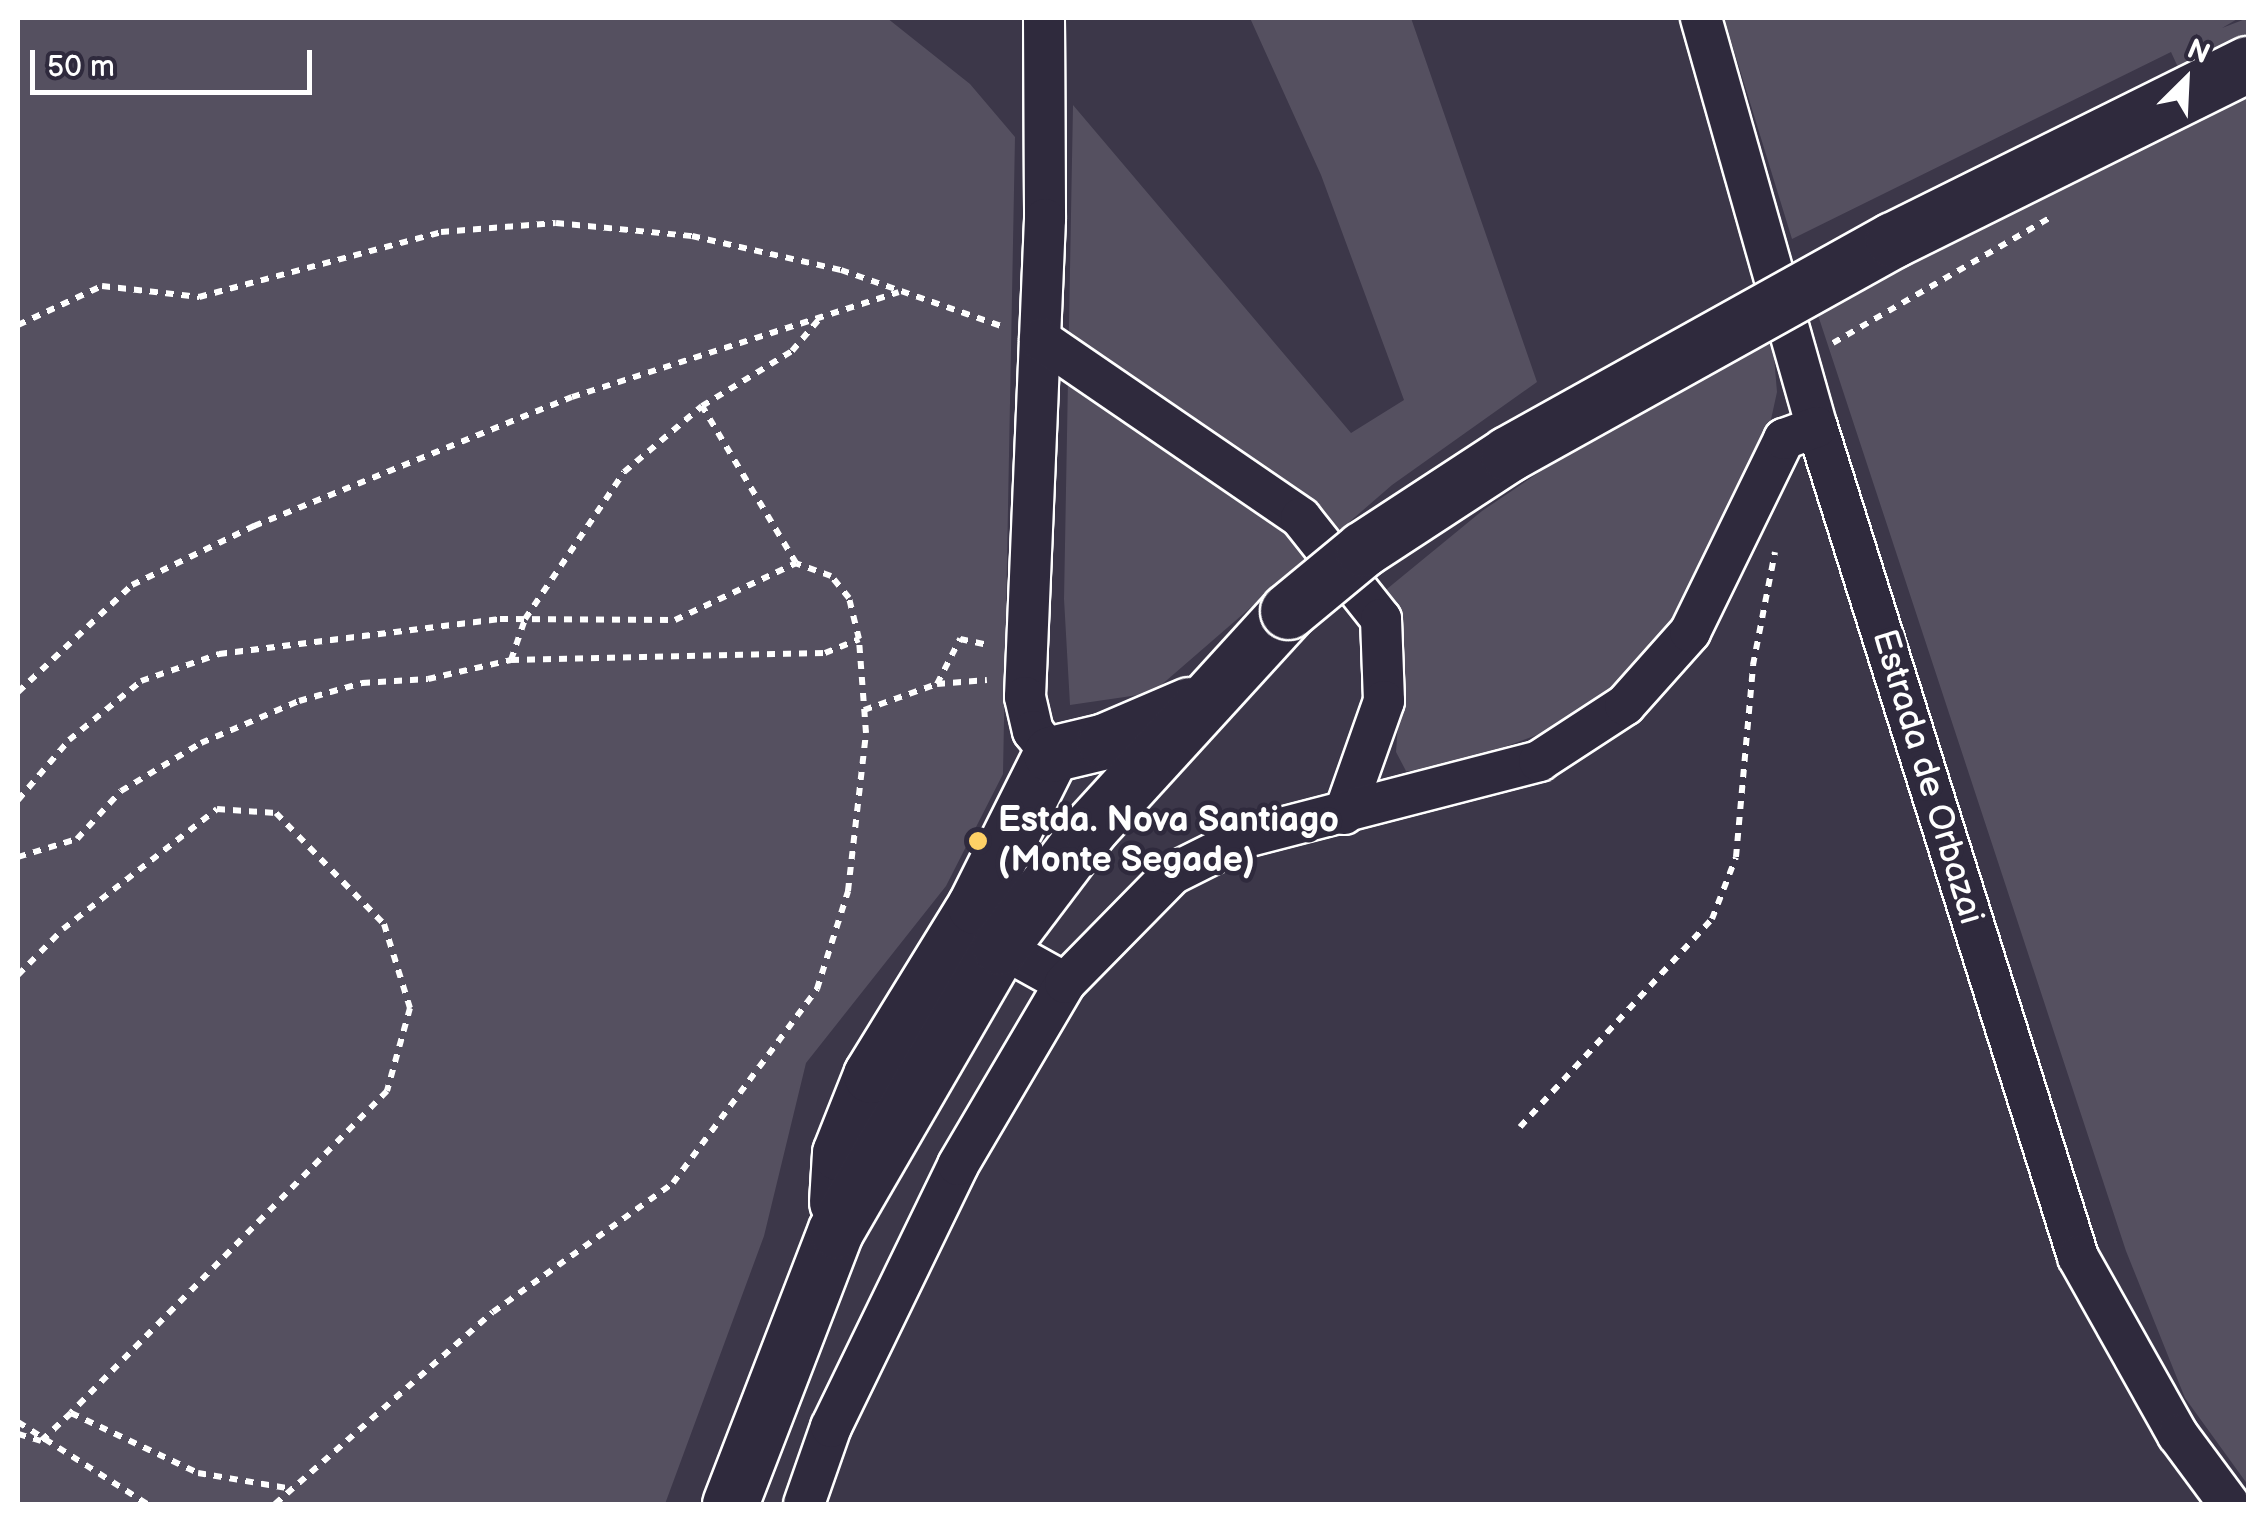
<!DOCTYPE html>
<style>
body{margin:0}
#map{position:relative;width:2266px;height:1522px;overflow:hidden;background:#3c3749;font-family:"Balsamiq Sans",sans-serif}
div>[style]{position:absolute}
.green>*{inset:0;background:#555060}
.path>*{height:6px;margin-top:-3px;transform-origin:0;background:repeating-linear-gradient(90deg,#fff 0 8px,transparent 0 16px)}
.roads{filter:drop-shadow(2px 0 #fff) drop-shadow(-2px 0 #fff) drop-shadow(0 2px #fff) drop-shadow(0 -2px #fff)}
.street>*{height:40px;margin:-20px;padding:0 20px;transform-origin:20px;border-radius:20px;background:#2f2a3d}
.highway>*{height:55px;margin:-27.5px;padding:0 27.5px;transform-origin:27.5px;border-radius:27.5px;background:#2f2a3d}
.bridges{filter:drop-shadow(2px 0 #fff) drop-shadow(-2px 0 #fff) drop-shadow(0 2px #fff) drop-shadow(0 -2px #fff)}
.highway-bridge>*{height:55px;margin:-27.5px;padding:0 27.5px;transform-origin:27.5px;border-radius:27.5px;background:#2f2a3d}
.dots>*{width:28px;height:28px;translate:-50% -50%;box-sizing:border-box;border:5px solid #2f2a3d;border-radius:50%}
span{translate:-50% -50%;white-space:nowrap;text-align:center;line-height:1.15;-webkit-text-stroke:9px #2f2a3d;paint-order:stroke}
.street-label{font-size:35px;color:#fff}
.poi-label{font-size:35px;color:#fff;font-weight:700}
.left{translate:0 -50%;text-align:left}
.frame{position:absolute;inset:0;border:20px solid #fff;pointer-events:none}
.north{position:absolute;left:2136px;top:30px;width:100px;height:100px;-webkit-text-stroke:8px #2f2a3d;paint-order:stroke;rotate:24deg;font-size:28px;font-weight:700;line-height:40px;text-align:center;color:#fff}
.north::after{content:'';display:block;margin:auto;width:35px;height:45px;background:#fff;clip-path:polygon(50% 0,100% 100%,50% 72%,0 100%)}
.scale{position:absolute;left:30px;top:50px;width:282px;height:45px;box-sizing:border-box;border:5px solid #fff;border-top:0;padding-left:12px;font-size:30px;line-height:35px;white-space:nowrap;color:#fff;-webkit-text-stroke:8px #2f2a3d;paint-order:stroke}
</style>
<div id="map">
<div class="green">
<div style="clip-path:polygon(18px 18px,887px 18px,970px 84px,1015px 137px,1003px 774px,946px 886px,806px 1063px,764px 1236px,665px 1504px,18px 1504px)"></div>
<div style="clip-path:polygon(1250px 18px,1411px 18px,1537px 382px,1392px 485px,1152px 693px,1070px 705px,1064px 599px,1073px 105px,1351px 433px,1404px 400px,1321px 175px)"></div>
<div style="clip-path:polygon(1724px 18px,2239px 18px,2222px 28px,2248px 18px,2248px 1485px,2185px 1398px,2126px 1251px,1815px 306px,2199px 113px,2171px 52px,1792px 239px)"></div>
<div style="clip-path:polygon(1772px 333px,1777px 392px,1765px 447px,1669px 637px,1580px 719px,1442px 770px,1406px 771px,1396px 752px,1402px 669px,1382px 593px,1482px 511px,1621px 417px)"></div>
</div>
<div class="path">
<div style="left:18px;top:325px;width:93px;rotate:-24.9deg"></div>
<div style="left:102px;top:286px;width:98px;rotate:6.5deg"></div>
<div style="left:199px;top:297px;width:251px;rotate:-15deg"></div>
<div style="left:441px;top:232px;width:115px;rotate:-4.5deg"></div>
<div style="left:556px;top:223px;width:137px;rotate:5.5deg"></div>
<div style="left:692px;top:236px;width:153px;rotate:12.9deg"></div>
<div style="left:841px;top:270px;width:173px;rotate:19.3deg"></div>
<div style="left:1833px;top:343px;width:252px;rotate:-30deg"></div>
<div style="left:511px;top:660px;width:43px;rotate:-71.1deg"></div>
<div style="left:525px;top:619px;width:177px;rotate:-56deg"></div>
<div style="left:624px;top:472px;width:102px;rotate:-40.2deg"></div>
<div style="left:937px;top:684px;width:51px;rotate:-62.9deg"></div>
<div style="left:960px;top:639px;width:30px;rotate:12deg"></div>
<div style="left:18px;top:692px;width:156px;rotate:-43.2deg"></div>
<div style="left:132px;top:585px;width:136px;rotate:-25.8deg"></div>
<div style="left:254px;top:526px;width:343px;rotate:-22.1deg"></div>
<div style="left:572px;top:397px;width:343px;rotate:-17.8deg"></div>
<div style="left:864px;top:710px;width:77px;rotate:-19.6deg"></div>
<div style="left:937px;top:684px;width:50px;rotate:-4.6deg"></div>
<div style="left:18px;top:800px;width:79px;rotate:-49.6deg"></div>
<div style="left:69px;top:740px;width:93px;rotate:-39.3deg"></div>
<div style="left:141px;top:681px;width:83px;rotate:-19.1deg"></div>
<div style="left:219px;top:654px;width:283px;rotate:-7.1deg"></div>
<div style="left:500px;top:619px;width:175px;rotate:0.3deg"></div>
<div style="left:675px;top:620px;width:134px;rotate:-25.2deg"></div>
<div style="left:18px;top:857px;width:62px;rotate:-17deg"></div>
<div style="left:77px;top:839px;width:65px;rotate:-47.5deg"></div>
<div style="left:121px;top:791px;width:93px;rotate:-31deg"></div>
<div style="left:201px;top:743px;width:107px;rotate:-23.2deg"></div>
<div style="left:299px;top:701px;width:66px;rotate:-15.9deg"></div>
<div style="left:362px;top:683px;width:66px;rotate:-3.5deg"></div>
<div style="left:428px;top:679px;width:85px;rotate:-12.9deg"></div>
<div style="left:511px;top:660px;width:314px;rotate:-1.3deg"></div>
<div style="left:825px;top:653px;width:37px;rotate:-22deg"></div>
<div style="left:18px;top:975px;width:64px;rotate:-45.6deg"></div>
<div style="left:63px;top:929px;width:195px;rotate:-37.9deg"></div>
<div style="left:217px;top:809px;width:59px;rotate:3.9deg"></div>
<div style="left:276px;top:813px;width:155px;rotate:45.8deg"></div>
<div style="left:384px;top:924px;width:88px;rotate:72.8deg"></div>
<div style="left:410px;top:1008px;width:86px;rotate:105.5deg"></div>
<div style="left:387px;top:1091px;width:451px;rotate:134.5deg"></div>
<div style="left:71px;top:1413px;width:41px;rotate:137deg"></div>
<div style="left:41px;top:1441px;width:24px;rotate:-163deg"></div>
<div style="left:1520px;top:1127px;width:283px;rotate:-47.3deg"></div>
<div style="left:1712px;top:919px;width:66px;rotate:-68.8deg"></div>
<div style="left:1736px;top:857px;width:193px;rotate:-84.9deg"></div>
<div style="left:1753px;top:665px;width:115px;rotate:-79deg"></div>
<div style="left:71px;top:1413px;width:140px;rotate:25.3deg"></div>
<div style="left:198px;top:1473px;width:90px;rotate:9.6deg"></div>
<div style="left:18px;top:1422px;width:153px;rotate:32.4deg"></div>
<div style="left:275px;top:1504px;width:290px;rotate:-41.4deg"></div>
<div style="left:493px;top:1312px;width:221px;rotate:-35.6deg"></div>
<div style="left:673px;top:1183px;width:242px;rotate:-53.4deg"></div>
<div style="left:817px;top:989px;width:103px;rotate:-72.4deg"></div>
<div style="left:848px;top:891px;width:159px;rotate:-83.5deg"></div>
<div style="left:866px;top:733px;width:94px;rotate:-94.3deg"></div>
<div style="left:859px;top:639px;width:42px;rotate:-103.7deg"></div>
<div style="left:849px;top:598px;width:28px;rotate:-129deg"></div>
<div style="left:831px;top:576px;width:37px;rotate:-160deg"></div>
<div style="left:796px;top:563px;width:183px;rotate:-120.9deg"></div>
<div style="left:702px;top:406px;width:105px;rotate:-31.4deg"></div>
<div style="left:792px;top:351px;width:45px;rotate:-49.5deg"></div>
</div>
<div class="roads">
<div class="street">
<div style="left:1044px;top:18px;width:201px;rotate:89.7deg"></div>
<div style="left:1045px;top:219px;width:478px;rotate:92.4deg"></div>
<div style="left:1025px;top:697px;width:35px;rotate:77deg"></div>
<div style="left:1033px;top:731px;width:29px;rotate:52deg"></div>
<div style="left:1701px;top:18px;width:425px;rotate:74.2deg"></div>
<div style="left:1817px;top:427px;width:870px;rotate:72.54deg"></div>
<div style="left:2078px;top:1257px;width:204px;rotate:60.7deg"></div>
<div style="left:2178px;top:1435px;width:86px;rotate:53.5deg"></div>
<div style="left:1040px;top:339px;width:316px;rotate:34.4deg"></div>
<div style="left:1301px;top:518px;width:129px;rotate:51.6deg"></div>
<div style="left:1381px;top:619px;width:82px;rotate:87.9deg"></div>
<div style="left:1384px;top:701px;width:120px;rotate:109.5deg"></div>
<div style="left:1000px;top:947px;width:74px;rotate:29deg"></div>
<div style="left:804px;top:1504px;width:82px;rotate:-70.7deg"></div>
<div style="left:831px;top:1427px;width:291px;rotate:-64.1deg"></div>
<div style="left:958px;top:1165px;width:211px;rotate:-59.5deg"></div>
<div style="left:1065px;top:983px;width:153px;rotate:-45.5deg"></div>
<div style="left:1172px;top:874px;width:83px;rotate:-26.6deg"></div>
<div style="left:1246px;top:837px;width:303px;rotate:-14.5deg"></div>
<div style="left:1539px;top:761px;width:103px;rotate:-33.1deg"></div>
<div style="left:1625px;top:705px;width:98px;rotate:-48.3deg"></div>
<div style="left:1690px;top:632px;width:215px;rotate:-64deg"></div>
<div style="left:1784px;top:439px;width:35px;rotate:-20deg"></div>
</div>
<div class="highway">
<div style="left:837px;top:1202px;width:49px;rotate:-86.5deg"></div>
<div style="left:840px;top:1153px;width:84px;rotate:-68.3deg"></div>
<div style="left:871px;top:1075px;width:198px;rotate:-58.4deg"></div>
<div style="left:975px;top:906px;width:170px;rotate:-63.4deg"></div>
<div style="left:1051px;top:754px;width:56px;rotate:-13.5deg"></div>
<div style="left:1105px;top:741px;width:91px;rotate:-23.2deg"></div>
<div style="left:730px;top:1504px;width:294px;rotate:-68.9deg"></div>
<div style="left:836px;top:1230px;width:327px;rotate:-59.9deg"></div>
<div style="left:1000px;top:947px;width:149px;rotate:-52.9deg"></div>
<div style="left:1090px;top:828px;width:294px;rotate:-47.6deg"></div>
</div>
</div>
<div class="bridges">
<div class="highway-bridge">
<div style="left:1288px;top:611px;width:97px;rotate:-39.6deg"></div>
<div style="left:1363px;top:549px;width:173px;rotate:-33.2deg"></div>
<div style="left:1508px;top:454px;width:440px;rotate:-29.1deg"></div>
<div style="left:1893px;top:240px;width:396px;rotate:-26.4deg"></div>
</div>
</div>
<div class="dots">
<div style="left:978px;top:841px;background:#ffd166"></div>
</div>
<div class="street-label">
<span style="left:1927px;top:777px;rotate:73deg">Estrada de Orbazai</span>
</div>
<div class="poi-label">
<span class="left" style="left:998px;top:841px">Estda. Nova Santiago<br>(Monte Segade)</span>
</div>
<div class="frame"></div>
<div class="north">N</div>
<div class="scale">50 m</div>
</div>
